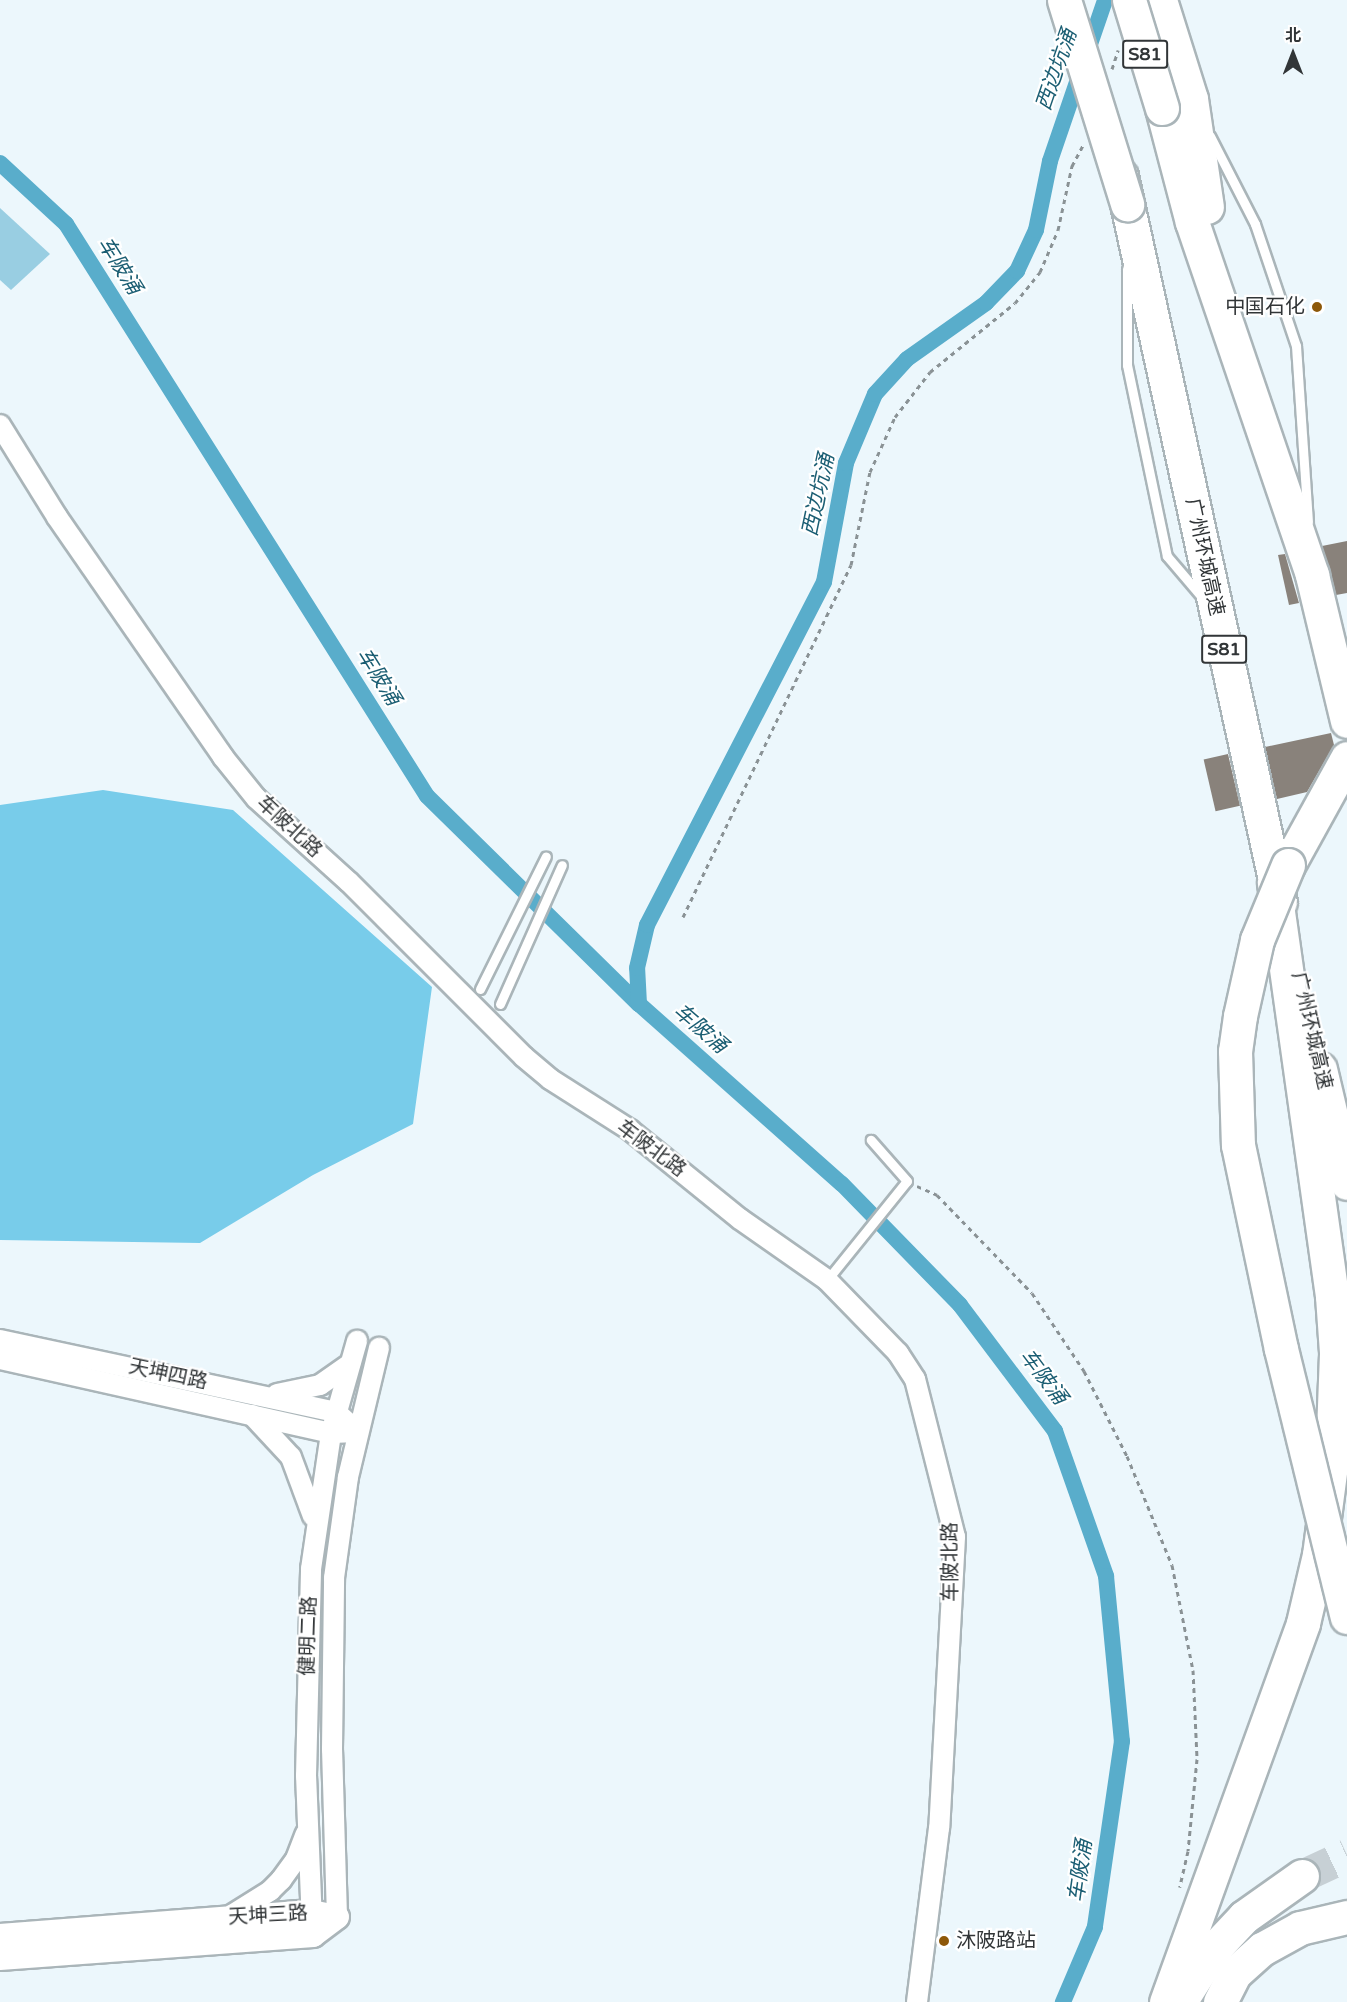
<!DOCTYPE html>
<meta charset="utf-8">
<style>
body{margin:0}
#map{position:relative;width:1347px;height:2002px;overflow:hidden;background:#ecf7fc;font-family:"Varela Round","Noto Sans SC",sans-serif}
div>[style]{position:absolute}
.green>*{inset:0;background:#99cee2}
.forest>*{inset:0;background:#78ccea}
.canal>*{height:16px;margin:-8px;padding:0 8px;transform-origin:8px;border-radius:8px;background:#59adcb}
.building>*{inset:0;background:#89827b;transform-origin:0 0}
.motorway-tunnel>*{height:33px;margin-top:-16.5px;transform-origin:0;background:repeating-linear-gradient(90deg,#c7d0d5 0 33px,transparent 0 49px)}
.path>*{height:3px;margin-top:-1.5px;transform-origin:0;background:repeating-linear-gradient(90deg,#8a9295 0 4.5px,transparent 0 9px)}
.roads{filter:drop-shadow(2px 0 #aab5b9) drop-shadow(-2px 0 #aab5b9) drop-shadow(0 2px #aab5b9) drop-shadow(0 -2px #aab5b9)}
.service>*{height:9px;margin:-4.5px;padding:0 4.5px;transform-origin:4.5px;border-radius:4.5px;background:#fff}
.minor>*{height:20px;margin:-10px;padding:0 10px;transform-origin:10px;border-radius:10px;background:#fff}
.tertiary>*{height:24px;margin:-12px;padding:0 12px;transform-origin:12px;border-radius:12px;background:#fff}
.motorway>*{height:33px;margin:-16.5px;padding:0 16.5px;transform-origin:16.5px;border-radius:16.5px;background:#fff}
.bridges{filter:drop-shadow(2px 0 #aab5b9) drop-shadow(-2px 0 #aab5b9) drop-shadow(0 2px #aab5b9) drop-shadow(0 -2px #aab5b9)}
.motorway-bridge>*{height:33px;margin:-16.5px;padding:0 16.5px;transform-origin:16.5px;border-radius:16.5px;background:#fff}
.dots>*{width:16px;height:16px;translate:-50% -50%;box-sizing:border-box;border:3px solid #fff;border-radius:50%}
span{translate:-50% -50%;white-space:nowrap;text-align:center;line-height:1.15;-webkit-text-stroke:4.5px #fff;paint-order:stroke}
.shield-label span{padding:2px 4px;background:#fff;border:2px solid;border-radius:4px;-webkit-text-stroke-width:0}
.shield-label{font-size:18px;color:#313537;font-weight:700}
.poi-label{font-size:20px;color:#313537}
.right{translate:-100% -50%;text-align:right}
.left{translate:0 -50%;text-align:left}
.street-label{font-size:20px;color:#313537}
.water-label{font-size:21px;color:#1b5e73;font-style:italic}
.north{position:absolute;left:1263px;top:24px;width:60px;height:60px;-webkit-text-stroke:4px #fff;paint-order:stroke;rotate:0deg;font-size:16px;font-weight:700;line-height:24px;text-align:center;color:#313537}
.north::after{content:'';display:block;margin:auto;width:21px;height:27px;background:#313537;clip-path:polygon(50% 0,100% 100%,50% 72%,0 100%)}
</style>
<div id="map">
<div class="green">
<div style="clip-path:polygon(0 208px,50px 254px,11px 290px,0 280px)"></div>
</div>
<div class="forest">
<div style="clip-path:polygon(103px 790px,233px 810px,432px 987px,413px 1124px,313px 1175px,200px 1243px,0 1240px,0 805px)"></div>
</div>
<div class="canal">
<div style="left:0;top:163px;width:90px;rotate:42.7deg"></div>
<div style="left:66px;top:224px;width:676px;rotate:57.74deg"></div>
<div style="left:427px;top:796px;width:297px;rotate:44.5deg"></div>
<div style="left:639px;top:1004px;width:271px;rotate:41.6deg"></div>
<div style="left:842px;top:1184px;width:169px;rotate:45.7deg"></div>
<div style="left:960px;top:1305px;width:158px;rotate:53deg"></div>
<div style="left:1055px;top:1431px;width:154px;rotate:70.6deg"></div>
<div style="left:1106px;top:1576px;width:166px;rotate:84.5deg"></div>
<div style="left:1122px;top:1741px;width:188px;rotate:98.3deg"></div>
<div style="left:1095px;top:1927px;width:82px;rotate:113.1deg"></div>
<div style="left:639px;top:1004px;width:36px;rotate:-93deg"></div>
<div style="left:637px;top:968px;width:44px;rotate:-76.9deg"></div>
<div style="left:647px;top:925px;width:386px;rotate:-62.7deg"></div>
<div style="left:824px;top:582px;width:121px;rotate:-79.5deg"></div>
<div style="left:846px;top:463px;width:75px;rotate:-67.2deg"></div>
<div style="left:875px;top:394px;width:47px;rotate:-47.6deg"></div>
<div style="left:907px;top:359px;width:97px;rotate:-35.3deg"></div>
<div style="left:986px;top:303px;width:45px;rotate:-45.9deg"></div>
<div style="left:1017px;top:271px;width:45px;rotate:-65.1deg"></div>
<div style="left:1036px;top:230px;width:70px;rotate:-78.5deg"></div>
<div style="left:1050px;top:161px;width:170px;rotate:-71.1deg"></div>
</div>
<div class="building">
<div style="clip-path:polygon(1347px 541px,1347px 593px,1336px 595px,1322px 546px)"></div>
<div style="clip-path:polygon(1285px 554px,1299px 603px,1289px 605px,1278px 555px)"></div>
<div style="clip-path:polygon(1331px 733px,1334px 745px,1307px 792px,1277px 799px,1265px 747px)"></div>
<div style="left:1228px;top:754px;width:53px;height:25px;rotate:77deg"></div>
</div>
<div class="motorway-tunnel">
<div style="left:1302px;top:1876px;width:50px;rotate:-25deg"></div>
</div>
<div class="path">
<div style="left:1112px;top:69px;width:20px;rotate:-72deg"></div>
<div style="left:683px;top:917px;width:390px;rotate:-64.5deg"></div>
<div style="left:851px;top:565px;width:95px;rotate:-78.5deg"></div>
<div style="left:870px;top:472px;width:60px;rotate:-65.6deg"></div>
<div style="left:895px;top:417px;width:57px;rotate:-52.1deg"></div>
<div style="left:930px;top:372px;width:109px;rotate:-39.1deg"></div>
<div style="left:1015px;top:303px;width:40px;rotate:-51deg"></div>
<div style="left:1040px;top:272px;width:46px;rotate:-66.8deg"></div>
<div style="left:1058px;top:230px;width:66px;rotate:-77.7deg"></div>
<div style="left:1072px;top:166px;width:24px;rotate:-62deg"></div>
<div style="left:917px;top:1186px;width:22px;rotate:24deg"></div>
<div style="left:937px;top:1195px;width:136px;rotate:45.9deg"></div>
<div style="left:1032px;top:1293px;width:94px;rotate:56.3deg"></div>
<div style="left:1084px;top:1371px;width:95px;rotate:63.2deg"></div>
<div style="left:1127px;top:1456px;width:118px;rotate:67.6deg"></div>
<div style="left:1172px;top:1565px;width:107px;rotate:78.7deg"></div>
<div style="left:1193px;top:1670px;width:89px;rotate:87.4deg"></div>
<div style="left:1197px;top:1759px;width:92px;rotate:95.6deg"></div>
<div style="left:1188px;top:1851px;width:37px;rotate:103deg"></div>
</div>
<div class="roads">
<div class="service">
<div style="left:1210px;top:136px;width:99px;rotate:62.9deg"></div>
<div style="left:1255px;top:224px;width:129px;rotate:71.4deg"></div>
<div style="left:1296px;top:346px;width:176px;rotate:86.1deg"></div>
<div style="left:1127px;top:269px;width:96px;rotate:90deg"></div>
<div style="left:1127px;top:365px;width:195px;rotate:78.2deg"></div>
<div style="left:1167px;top:556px;width:52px;rotate:49.6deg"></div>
<div style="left:480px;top:989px;width:148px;rotate:-63.6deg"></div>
<div style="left:500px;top:1004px;width:152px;rotate:-66deg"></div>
<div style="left:827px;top:1280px;width:127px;rotate:-51.1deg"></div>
<div style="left:907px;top:1181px;width:55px;rotate:-131.3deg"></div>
</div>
<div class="minor">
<div style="left:0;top:425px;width:108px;rotate:58.2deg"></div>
<div style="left:57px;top:517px;width:292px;rotate:55.3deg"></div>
<div style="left:223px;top:757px;width:53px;rotate:51.2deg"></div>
<div style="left:256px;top:798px;width:125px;rotate:42.1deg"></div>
<div style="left:349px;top:882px;width:247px;rotate:45deg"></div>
<div style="left:524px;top:1057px;width:34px;rotate:40deg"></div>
<div style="left:550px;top:1079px;width:95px;rotate:32.5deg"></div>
<div style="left:630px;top:1130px;width:141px;rotate:39deg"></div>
<div style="left:740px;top:1219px;width:106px;rotate:35deg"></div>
<div style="left:827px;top:1280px;width:102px;rotate:45.8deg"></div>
<div style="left:898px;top:1353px;width:31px;rotate:57deg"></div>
<div style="left:915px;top:1379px;width:163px;rotate:75.8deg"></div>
<div style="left:955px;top:1537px;width:291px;rotate:93.1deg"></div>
<div style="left:939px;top:1828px;width:175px;rotate:97.2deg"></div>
<div style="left:0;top:1340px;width:344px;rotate:12.1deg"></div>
<div style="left:336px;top:1412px;width:30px;rotate:42deg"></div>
<div style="left:358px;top:1432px;width:27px;rotate:178deg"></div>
<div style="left:331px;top:1433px;width:339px;rotate:-167.4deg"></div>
<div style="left:277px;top:1394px;width:44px;rotate:-11.8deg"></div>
<div style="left:320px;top:1385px;width:37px;rotate:-35deg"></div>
<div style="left:252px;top:1415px;width:57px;rotate:47.1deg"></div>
<div style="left:291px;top:1457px;width:63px;rotate:69.6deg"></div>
<div style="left:337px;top:1917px;width:168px;rotate:-91.7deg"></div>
<div style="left:332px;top:1749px;width:171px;rotate:-89.3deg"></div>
<div style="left:334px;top:1578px;width:102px;rotate:-82.1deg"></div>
<div style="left:348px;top:1477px;width:133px;rotate:-76.5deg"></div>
<div style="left:227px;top:1918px;width:51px;rotate:-32.1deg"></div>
<div style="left:270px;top:1891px;width:16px;rotate:-45deg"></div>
<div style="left:281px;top:1880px;width:26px;rotate:-54deg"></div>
<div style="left:296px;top:1859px;width:26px;rotate:-69deg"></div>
<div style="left:312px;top:1924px;width:148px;rotate:-92.3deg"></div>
<div style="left:306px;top:1776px;width:207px;rotate:-88.6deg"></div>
<div style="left:311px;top:1569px;width:137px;rotate:-81.6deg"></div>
<div style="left:331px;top:1433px;width:96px;rotate:-74.2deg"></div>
</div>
<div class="tertiary">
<div style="left:0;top:1936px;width:312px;rotate:-4.4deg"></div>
<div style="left:311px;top:1912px;width:26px;rotate:11deg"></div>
<div style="left:0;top:1958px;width:314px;rotate:-4.2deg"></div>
<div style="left:313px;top:1935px;width:30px;rotate:-37deg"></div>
</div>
<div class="motorway">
<div style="left:1160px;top:0;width:104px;rotate:72.6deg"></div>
<div style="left:1191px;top:99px;width:109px;rotate:81.6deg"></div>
<div style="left:1162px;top:108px;width:118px;rotate:75.3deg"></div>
<div style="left:1192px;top:222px;width:373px;rotate:71.2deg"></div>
<div style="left:1312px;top:575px;width:150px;rotate:76.5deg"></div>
<div style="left:1121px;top:176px;width:743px;rotate:77.65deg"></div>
<div style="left:1288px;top:865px;width:122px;rotate:-61.1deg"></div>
<div style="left:1320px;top:1069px;width:117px;rotate:76.7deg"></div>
<div style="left:1166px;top:2002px;width:403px;rotate:-70.1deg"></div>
<div style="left:1303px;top:1623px;width:70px;rotate:-76.8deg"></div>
<div style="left:1319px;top:1555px;width:98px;rotate:-82.4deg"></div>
<div style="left:1332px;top:1458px;width:106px;rotate:-87.8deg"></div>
<div style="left:1336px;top:1352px;width:56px;rotate:-94.1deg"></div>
<div style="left:1332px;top:1296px;width:418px;rotate:-98deg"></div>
<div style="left:1180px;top:2002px;width:62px;rotate:-57.6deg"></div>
<div style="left:1213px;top:1950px;width:45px;rotate:-46.8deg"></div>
<div style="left:1244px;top:1917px;width:71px;rotate:-35.3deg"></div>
<div style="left:1220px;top:2002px;width:33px;rotate:-63deg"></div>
<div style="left:1235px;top:1973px;width:36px;rotate:-42deg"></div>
<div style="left:1262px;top:1949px;width:43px;rotate:-28.9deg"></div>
<div style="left:1300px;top:1928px;width:48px;rotate:-13.2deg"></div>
</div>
</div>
<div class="bridges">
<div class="motorway-bridge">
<div style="left:1064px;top:0;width:214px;rotate:72.8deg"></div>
<div style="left:1129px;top:0;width:113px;rotate:73deg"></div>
<div style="left:1288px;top:865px;width:81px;rotate:112.5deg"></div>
<div style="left:1257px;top:940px;width:78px;rotate:102.6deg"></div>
<div style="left:1240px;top:1016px;width:35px;rotate:98deg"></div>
<div style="left:1235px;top:1051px;width:94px;rotate:88.2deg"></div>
<div style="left:1238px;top:1145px;width:208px;rotate:78.1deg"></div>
<div style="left:1281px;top:1349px;width:276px;rotate:76.2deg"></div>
</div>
</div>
<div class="dots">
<div style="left:1317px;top:307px;background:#8d5809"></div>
<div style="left:944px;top:1941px;background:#8d5809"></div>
</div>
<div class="shield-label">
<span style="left:1145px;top:54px">S81</span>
<span style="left:1224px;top:649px">S81</span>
</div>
<div class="poi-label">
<span class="right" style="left:1305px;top:307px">中国石化</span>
<span class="left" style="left:956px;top:1941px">沐陂路站</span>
</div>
<div class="street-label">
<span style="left:1204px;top:557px;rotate:78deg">广州环城高速</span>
<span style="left:289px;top:827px;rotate:43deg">车陂北路</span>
<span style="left:1311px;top:1031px;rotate:77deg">广州环城高速</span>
<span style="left:651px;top:1149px;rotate:37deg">车陂北路</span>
<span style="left:168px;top:1375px;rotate:12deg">天坤四路</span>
<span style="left:951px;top:1562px;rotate:-90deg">车陂北路</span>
<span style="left:309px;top:1636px;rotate:-88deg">健明二路</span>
<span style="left:268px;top:1916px;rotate:-3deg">天坤三路</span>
</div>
<div class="water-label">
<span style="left:1057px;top:70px;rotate:-71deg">西边坑涌</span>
<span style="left:119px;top:266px;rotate:58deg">车陂涌</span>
<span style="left:819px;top:495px;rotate:-78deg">西边坑涌</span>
<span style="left:378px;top:677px;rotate:58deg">车陂涌</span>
<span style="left:700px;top:1029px;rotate:41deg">车陂涌</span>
<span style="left:1043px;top:1377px;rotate:53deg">车陂涌</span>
<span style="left:1081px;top:1871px;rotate:-82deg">车陂涌</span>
</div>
<div class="north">北</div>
</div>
